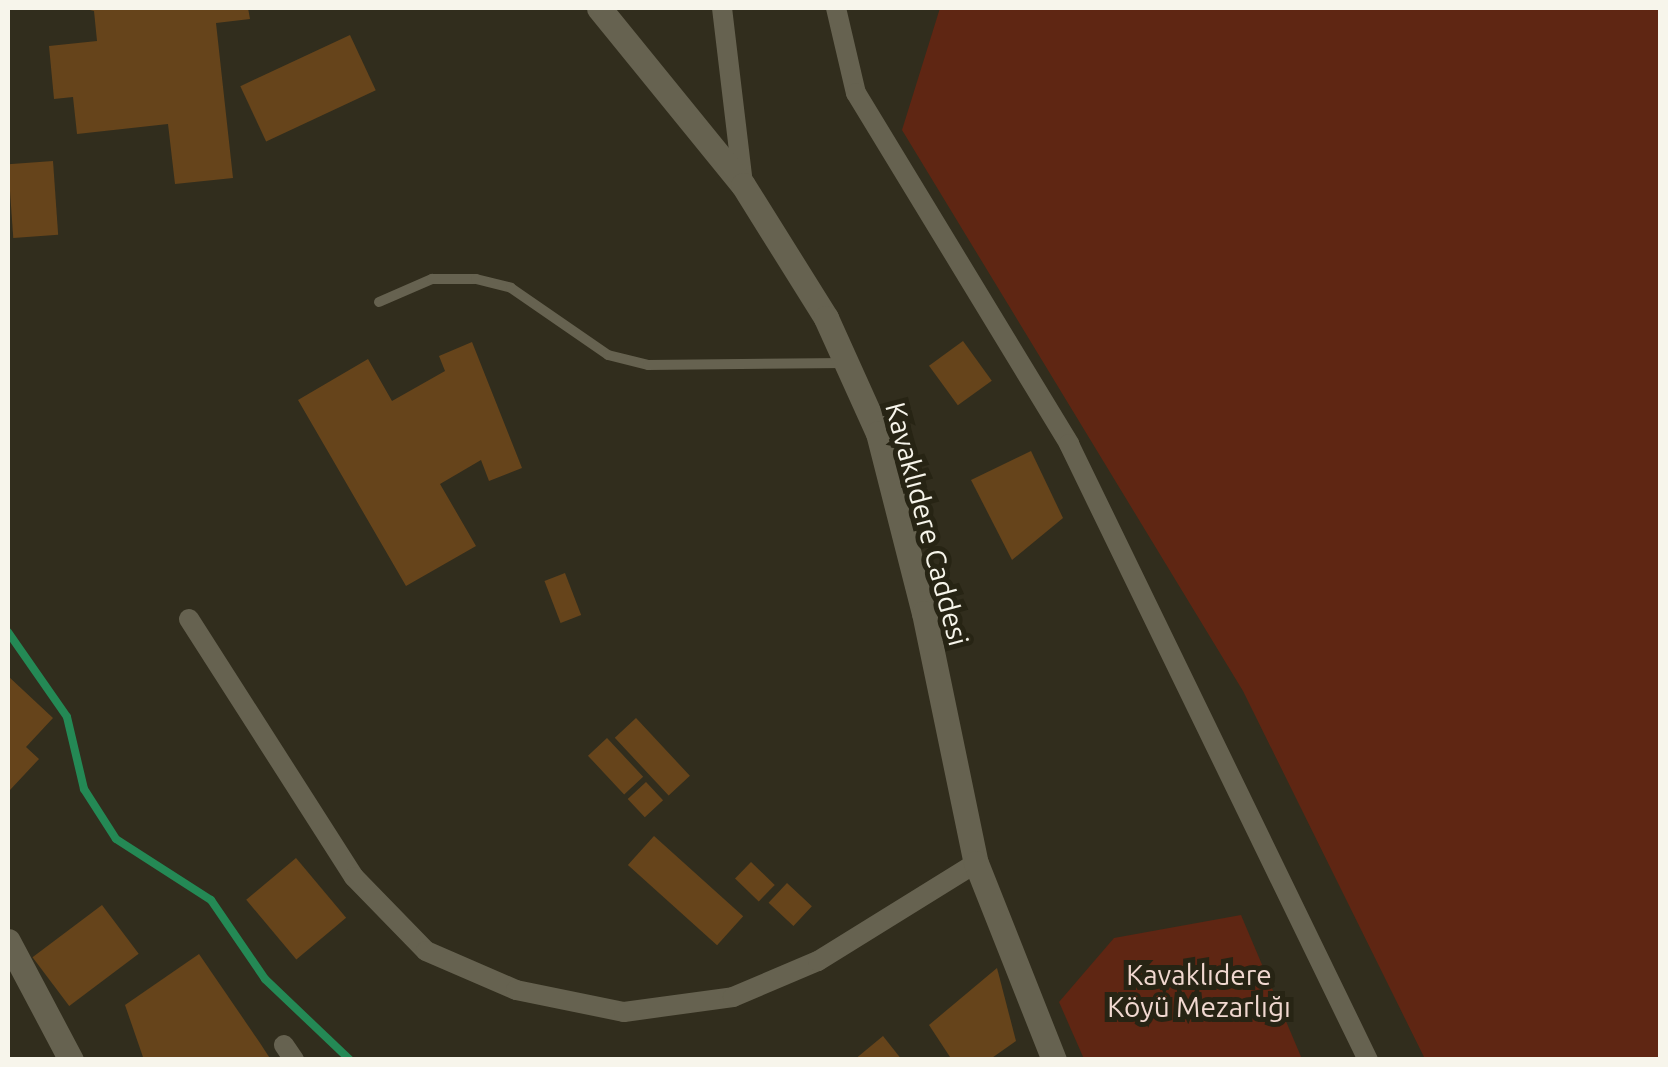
<!DOCTYPE html>
<meta charset="utf-8">
<style>
body{margin:0}
#map{position:relative;width:1668px;height:1067px;overflow:hidden;background:#312d1d;font-family:Ubuntu,sans-serif}
div>[style]{position:absolute}
.green>*{inset:0;background:#5f2613}
.stream>*{height:8px;margin:-4px;padding:0 4px;transform-origin:4px;border-radius:4px;background:#248955}
.building>*{inset:0;background:#66441b;transform-origin:0 0}
.service>*{height:10px;margin:-5px;padding:0 5px;transform-origin:5px;border-radius:5px;background:#666250}
.minor>*{height:20px;margin:-10px;padding:0 10px;transform-origin:10px;border-radius:10px;background:#666250}
.tertiary>*{height:25px;margin:-12.5px;padding:0 12.5px;transform-origin:12.5px;border-radius:12.5px;background:#666250}
span{translate:-50% -50%;white-space:nowrap;text-align:center;line-height:1.15;-webkit-text-stroke:10px #272414;paint-order:stroke}
.street-label{font-size:28px;color:#f7f5eb}
.park-label{font-size:28px;color:#f1d8d0}
.frame{position:absolute;inset:0;border:10px solid #f7f5eb;pointer-events:none}
</style>
<div id="map">
<div class="green">
<div style="clip-path:polygon(940px 8px,1660px 8px,1660px 1059px,1425px 1059px,1243px 691px,902px 130px)"></div>
<div style="clip-path:polygon(1241px 915px,1302px 1059px,1084px 1059px,1059px 1002px,1114px 938px)"></div>
</div>
<div class="stream">
<div style="left:8px;top:632px;width:103px;rotate:55.2deg"></div>
<div style="left:67px;top:717px;width:74px;rotate:76.7deg"></div>
<div style="left:84px;top:789px;width:59px;rotate:57.4deg"></div>
<div style="left:116px;top:839px;width:113px;rotate:32.7deg"></div>
<div style="left:211px;top:900px;width:96px;rotate:55.6deg"></div>
<div style="left:265px;top:979px;width:117px;rotate:43.6deg"></div>
</div>
<div class="building">
<div style="clip-path:polygon(86px 9px,248px 8px,250px 19px,216px 23px,233px 178px,175px 184px,168px 124px,77px 134px,73px 97px,54px 99px,49px 46px,97px 41px,94px 11px)"></div>
<div style="left:350px;top:35px;width:61px;height:121px;rotate:65deg"></div>
<div style="left:53px;top:161px;width:74px;height:45px;rotate:86deg"></div>
<div style="left:963px;top:341px;width:49px;height:42px;rotate:54deg"></div>
<div style="clip-path:polygon(472px 342px,522px 468px,489px 481px,481px 460px,440px 484px,476px 546px,406px 586px,298px 400px,368px 359px,392px 401px,445px 371px,439px 356px)"></div>
<div style="clip-path:polygon(1031px 451px,1063px 518px,1012px 560px,971px 480px)"></div>
<div style="left:565px;top:573px;width:45px;height:22px;rotate:69deg"></div>
<div style="clip-path:polygon(8px 676px,53px 718px,26px 747px,39px 759px,10px 790px)"></div>
<div style="left:636px;top:718px;width:79px;height:29px;rotate:47deg"></div>
<div style="left:607px;top:738px;width:53px;height:26px;rotate:47deg"></div>
<div style="left:646px;top:782px;width:25px;height:25px;rotate:47deg"></div>
<div style="left:654px;top:836px;width:120px;height:39px;rotate:42deg"></div>
<div style="left:296px;top:858px;width:78px;height:65px;rotate:50deg"></div>
<div style="left:751px;top:862px;width:33px;height:23px;rotate:44deg"></div>
<div style="left:787px;top:883px;width:34px;height:27px;rotate:43deg"></div>
<div style="left:102px;top:905px;width:61px;height:87px;rotate:53deg"></div>
<div style="clip-path:polygon(199px 954px,260px 1043px,271px 1060px,144px 1060px,125px 1005px)"></div>
<div style="clip-path:polygon(997px 968px,1016px 1041px,989px 1060px,952px 1060px,929px 1025px)"></div>
<div style="clip-path:polygon(883px 1036px,902px 1060px,854px 1060px)"></div>
</div>
<div class="service">
<div style="left:379px;top:302px;width:58px;rotate:-23.5deg"></div>
<div style="left:432px;top:279px;width:44px"></div>
<div style="left:476px;top:279px;width:36px;rotate:14deg"></div>
<div style="left:511px;top:288px;width:118px;rotate:34.6deg"></div>
<div style="left:608px;top:355px;width:41px;rotate:14deg"></div>
<div style="left:648px;top:365px;width:197px;rotate:-0.6deg"></div>
</div>
<div class="minor">
<div style="left:722px;top:8px;width:178px;rotate:83.2deg"></div>
<div style="left:836px;top:8px;width:87px;rotate:76.8deg"></div>
<div style="left:856px;top:93px;width:411px;rotate:58.7deg"></div>
<div style="left:1069px;top:444px;width:685px;rotate:64.11deg"></div>
<div style="left:189px;top:619px;width:306px;rotate:57.4deg"></div>
<div style="left:354px;top:877px;width:103px;rotate:45.8deg"></div>
<div style="left:426px;top:951px;width:98px;rotate:23.4deg"></div>
<div style="left:516px;top:990px;width:110px;rotate:11.5deg"></div>
<div style="left:624px;top:1012px;width:110px;rotate:-7.8deg"></div>
<div style="left:733px;top:997px;width:92px;rotate:-23deg"></div>
<div style="left:818px;top:961px;width:186px;rotate:-31.8deg"></div>
<div style="left:284px;top:1045px;width:18px;rotate:56deg"></div>
</div>
<div class="tertiary">
<div style="left:599px;top:8px;width:228px;rotate:50.9deg"></div>
<div style="left:743px;top:185px;width:157px;rotate:58deg"></div>
<div style="left:826px;top:318px;width:126px;rotate:65.7deg"></div>
<div style="left:878px;top:433px;width:186px;rotate:75.7deg"></div>
<div style="left:924px;top:613px;width:255px;rotate:78.3deg"></div>
<div style="left:976px;top:863px;width:212px;rotate:68.4deg"></div>
<div style="left:8px;top:941px;width:135px;rotate:62.1deg"></div>
</div>
<div class="street-label">
<span style="left:927px;top:524px;rotate:75deg">Kavaklıdere Caddesi</span>
</div>
<div class="park-label">
<span style="left:1199px;top:991px">Kavaklıdere<br>Köyü Mezarlığı</span>
</div>
<div class="frame"></div>
</div>
